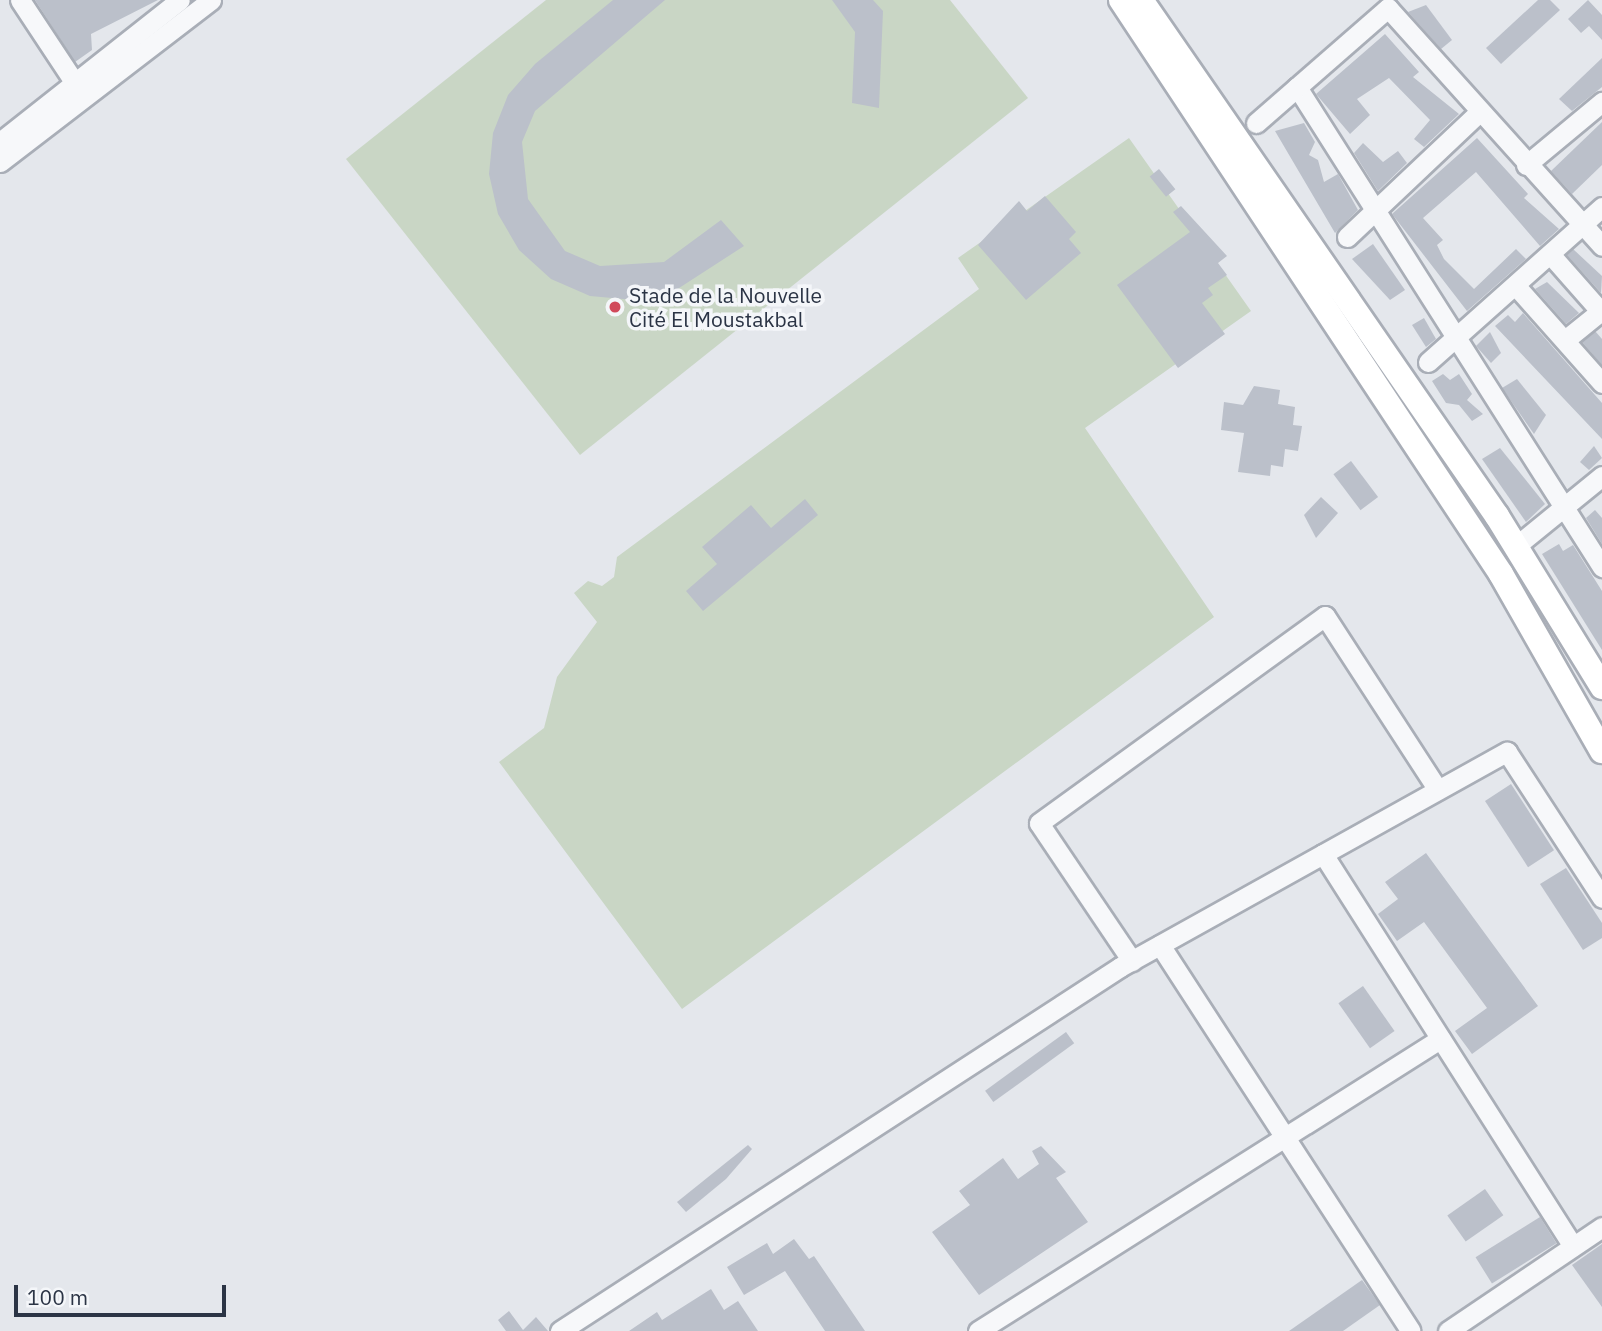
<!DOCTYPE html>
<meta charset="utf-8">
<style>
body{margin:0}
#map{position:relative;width:1602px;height:1331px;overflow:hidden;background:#e4e7ec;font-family:"IBM Plex Sans",sans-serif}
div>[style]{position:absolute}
.green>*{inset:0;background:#c9d6c5}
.building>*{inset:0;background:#bbc0ca;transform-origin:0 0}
.roads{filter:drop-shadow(2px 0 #a9aeb7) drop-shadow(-2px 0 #a9aeb7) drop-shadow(0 2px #a9aeb7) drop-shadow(0 -2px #a9aeb7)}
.minor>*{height:19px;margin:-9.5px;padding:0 9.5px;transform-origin:9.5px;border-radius:9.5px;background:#f7f8fa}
.major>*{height:24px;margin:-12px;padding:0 12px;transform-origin:12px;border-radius:12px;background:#fff}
.dots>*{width:19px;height:19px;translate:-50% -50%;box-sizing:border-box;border:4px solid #f4f6f9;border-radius:50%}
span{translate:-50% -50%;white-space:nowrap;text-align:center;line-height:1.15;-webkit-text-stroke:7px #f4f6f9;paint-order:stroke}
.poi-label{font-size:21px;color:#2b3445}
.left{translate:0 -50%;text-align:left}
.scale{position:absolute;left:14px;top:1285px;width:212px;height:32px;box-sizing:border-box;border:4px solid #2b3445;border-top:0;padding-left:9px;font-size:21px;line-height:24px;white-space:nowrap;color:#2b3445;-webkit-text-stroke:5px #f4f6f9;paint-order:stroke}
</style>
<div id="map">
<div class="green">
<div style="clip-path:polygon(546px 0,950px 0,1028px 98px,580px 455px,346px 159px)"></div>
<div style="clip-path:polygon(1129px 138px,1251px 311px,1085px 428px,1214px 617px,682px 1009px,499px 762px,544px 728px,557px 677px,597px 622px,574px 593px,588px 581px,602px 586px,614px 577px,617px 557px,979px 289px,958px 258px)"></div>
</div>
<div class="building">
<div style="clip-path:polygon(35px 0,158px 0,91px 34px,92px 50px,75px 62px)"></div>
<div style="clip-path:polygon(613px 0,665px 0,535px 111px,522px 142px,528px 199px,565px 251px,600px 266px,664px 262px,721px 220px,744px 246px,676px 290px,634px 300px,590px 296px,551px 279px,519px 250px,498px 214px,489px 174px,493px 133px,508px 95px,535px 64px)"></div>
<div style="clip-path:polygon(832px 0,873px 0,883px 11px,879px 108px,852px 103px,855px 32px)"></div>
<div style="clip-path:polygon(1538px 0,1550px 0,1560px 10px,1501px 64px,1486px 48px)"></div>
<div style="clip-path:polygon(1588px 0,1602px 15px,1602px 40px,1589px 26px,1581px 33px,1568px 19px)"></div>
<div style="clip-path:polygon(1426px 5px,1452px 40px,1441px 49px,1408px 12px)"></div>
<div style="clip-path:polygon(1385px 34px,1419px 72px,1413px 77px,1459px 114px,1424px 147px,1414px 139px,1430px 120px,1389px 78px,1357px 99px,1370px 115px,1350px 134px,1316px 94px)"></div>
<div style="clip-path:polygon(1602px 58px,1602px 87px,1572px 111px,1559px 99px)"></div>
<div style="clip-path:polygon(1602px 122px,1602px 165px,1572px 194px,1551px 171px)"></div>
<div style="clip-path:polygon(1304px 123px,1315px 142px,1309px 155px,1318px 160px,1324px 182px,1338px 174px,1358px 210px,1335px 233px,1275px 131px)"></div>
<div style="clip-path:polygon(1477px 138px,1528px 194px,1524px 198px,1559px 229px,1540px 246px,1476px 172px,1423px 218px,1443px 240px,1437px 245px,1444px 259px,1474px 289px,1516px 249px,1526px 259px,1467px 311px,1392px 214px)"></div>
<div style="clip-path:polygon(1363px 143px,1383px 162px,1398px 151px,1407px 163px,1378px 191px,1354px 153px)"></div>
<div style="left:1159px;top:169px;width:26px;height:12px;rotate:51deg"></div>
<div style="clip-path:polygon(1045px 196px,1076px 232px,1069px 239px,1081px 253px,1026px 300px,978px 245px,1019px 201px,1027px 211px)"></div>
<div style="clip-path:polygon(1181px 206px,1227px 256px,1218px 263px,1227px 275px,1208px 288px,1213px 295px,1202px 303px,1225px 334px,1178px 368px,1117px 285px,1190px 232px,1173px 212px)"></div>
<div style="clip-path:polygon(1373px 244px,1405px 290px,1390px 300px,1352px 259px)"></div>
<div style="clip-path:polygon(1573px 249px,1602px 276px,1601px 293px,1567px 255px)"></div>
<div style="clip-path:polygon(1547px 282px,1579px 313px,1566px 324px,1535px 289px)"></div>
<div style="clip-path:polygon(1523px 313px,1602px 403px,1602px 439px,1495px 326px,1508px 315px,1515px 322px)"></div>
<div style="clip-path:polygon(1424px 318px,1436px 339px,1426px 347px,1412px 325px)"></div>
<div style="clip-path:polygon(1595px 331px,1602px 339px,1602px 365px,1582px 342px)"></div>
<div style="clip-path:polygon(1490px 332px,1501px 353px,1491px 363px,1476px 346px)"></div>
<div style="clip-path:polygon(1443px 374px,1450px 380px,1459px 374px,1472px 394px,1467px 400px,1483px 414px,1472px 421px,1459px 405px,1446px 403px,1432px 381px)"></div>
<div style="clip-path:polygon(1517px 379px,1546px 415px,1534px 434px,1502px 388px)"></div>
<div style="clip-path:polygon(1254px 386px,1280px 390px,1278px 404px,1295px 407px,1293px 425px,1302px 426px,1298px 451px,1285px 449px,1283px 467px,1271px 465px,1270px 476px,1238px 472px,1244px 433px,1221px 430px,1224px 402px,1243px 405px)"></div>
<div style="clip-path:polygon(1594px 446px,1602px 458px,1589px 470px,1580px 462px)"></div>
<div style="clip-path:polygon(1500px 448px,1545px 504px,1526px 522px,1482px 459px)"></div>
<div style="left:1351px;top:461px;width:45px;height:22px;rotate:53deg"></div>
<div style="clip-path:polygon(1321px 497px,1338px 513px,1316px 538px,1304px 515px)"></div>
<div style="clip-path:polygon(805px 499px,818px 515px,703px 611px,686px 591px,717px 564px,702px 547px,751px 505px,771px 528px)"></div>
<div style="clip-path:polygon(1595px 510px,1602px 518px,1602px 544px,1586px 518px)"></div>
<div style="clip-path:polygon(1559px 544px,1563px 551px,1573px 545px,1602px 591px,1602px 650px,1542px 554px)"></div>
<div style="left:1511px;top:784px;width:79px;height:31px;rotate:57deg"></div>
<div style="clip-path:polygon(1426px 853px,1538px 1006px,1472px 1054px,1455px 1031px,1487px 1008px,1424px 922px,1397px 941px,1378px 914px,1398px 899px,1385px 882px)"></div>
<div style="clip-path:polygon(1566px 868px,1602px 923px,1602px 938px,1583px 950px,1540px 884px)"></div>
<div style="left:1363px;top:986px;width:55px;height:30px;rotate:55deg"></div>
<div style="left:1066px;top:1032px;width:14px;height:100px;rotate:54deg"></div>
<div style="clip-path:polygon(748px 1145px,752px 1149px,726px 1179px,686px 1212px,677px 1202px)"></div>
<div style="clip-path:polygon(1041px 1146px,1066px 1172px,1056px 1178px,1088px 1222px,979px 1295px,932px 1232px,970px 1205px,959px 1191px,1003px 1158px,1018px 1179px,1039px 1164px,1032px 1151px)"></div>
<div style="left:1485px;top:1189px;width:32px;height:46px;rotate:55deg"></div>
<div style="left:1540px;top:1217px;width:31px;height:76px;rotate:58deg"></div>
<div style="clip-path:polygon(794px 1239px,809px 1259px,814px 1256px,865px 1331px,825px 1331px,785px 1271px,744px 1295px,727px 1267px,767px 1243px,773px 1254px)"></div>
<div style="clip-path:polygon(1602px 1244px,1602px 1307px,1572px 1265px)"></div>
<div style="clip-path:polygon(1362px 1280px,1380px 1305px,1343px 1331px,1289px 1331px)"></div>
<div style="clip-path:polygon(711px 1289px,724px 1310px,738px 1301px,758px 1331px,629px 1331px,657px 1312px,662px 1320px)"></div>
<div style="clip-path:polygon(509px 1311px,523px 1330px,536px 1317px,548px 1331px,506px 1331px,498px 1320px)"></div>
</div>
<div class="roads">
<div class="minor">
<div style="left:20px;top:0;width:100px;rotate:56.5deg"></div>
<div style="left:1297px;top:87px;width:569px;rotate:57.57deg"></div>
<div style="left:1256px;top:123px;width:175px;rotate:-41.1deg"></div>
<div style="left:1388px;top:8px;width:320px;rotate:48deg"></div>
<div style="left:0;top:142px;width:229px;rotate:-38.3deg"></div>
<div style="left:0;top:162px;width:266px;rotate:-37.5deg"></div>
<div style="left:1526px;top:165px;width:99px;rotate:-39.7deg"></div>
<div style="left:1347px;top:237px;width:180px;rotate:-43.4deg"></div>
<div style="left:1550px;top:254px;width:79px;rotate:48.6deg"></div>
<div style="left:1515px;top:285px;width:131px;rotate:48.4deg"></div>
<div style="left:1565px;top:340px;width:48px;rotate:-39deg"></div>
<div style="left:1428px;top:362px;width:233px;rotate:-41.7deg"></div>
<div style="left:1516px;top:546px;width:111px;rotate:-39.1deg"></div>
<div style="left:1323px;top:854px;width:465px;rotate:57.5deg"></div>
<div style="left:1160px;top:945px;width:460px;rotate:57deg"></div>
<div style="left:1132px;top:961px;width:166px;rotate:-124deg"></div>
<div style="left:1039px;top:823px;width:353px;rotate:-35.9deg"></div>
<div style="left:1325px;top:616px;width:207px;rotate:57deg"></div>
<div style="left:560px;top:1331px;width:668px;rotate:-33.02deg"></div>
<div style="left:1120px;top:967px;width:443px;rotate:-29.1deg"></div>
<div style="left:1507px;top:752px;width:174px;rotate:56.9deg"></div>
<div style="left:978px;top:1331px;width:547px;rotate:-32.29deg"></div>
<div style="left:1448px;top:1331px;width:186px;rotate:-34deg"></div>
</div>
<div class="major">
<div style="left:1121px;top:0;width:688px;rotate:56.49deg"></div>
<div style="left:1501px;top:574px;width:204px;rotate:60.3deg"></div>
<div style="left:1141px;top:0;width:627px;rotate:55.4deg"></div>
<div style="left:1497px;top:516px;width:201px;rotate:58.4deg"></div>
</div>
</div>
<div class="dots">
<div style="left:615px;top:307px;background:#d1495b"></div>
</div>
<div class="poi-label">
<span class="left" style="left:629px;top:307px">Stade de la Nouvelle<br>Cité El Moustakbal</span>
</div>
<div class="scale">100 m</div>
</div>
